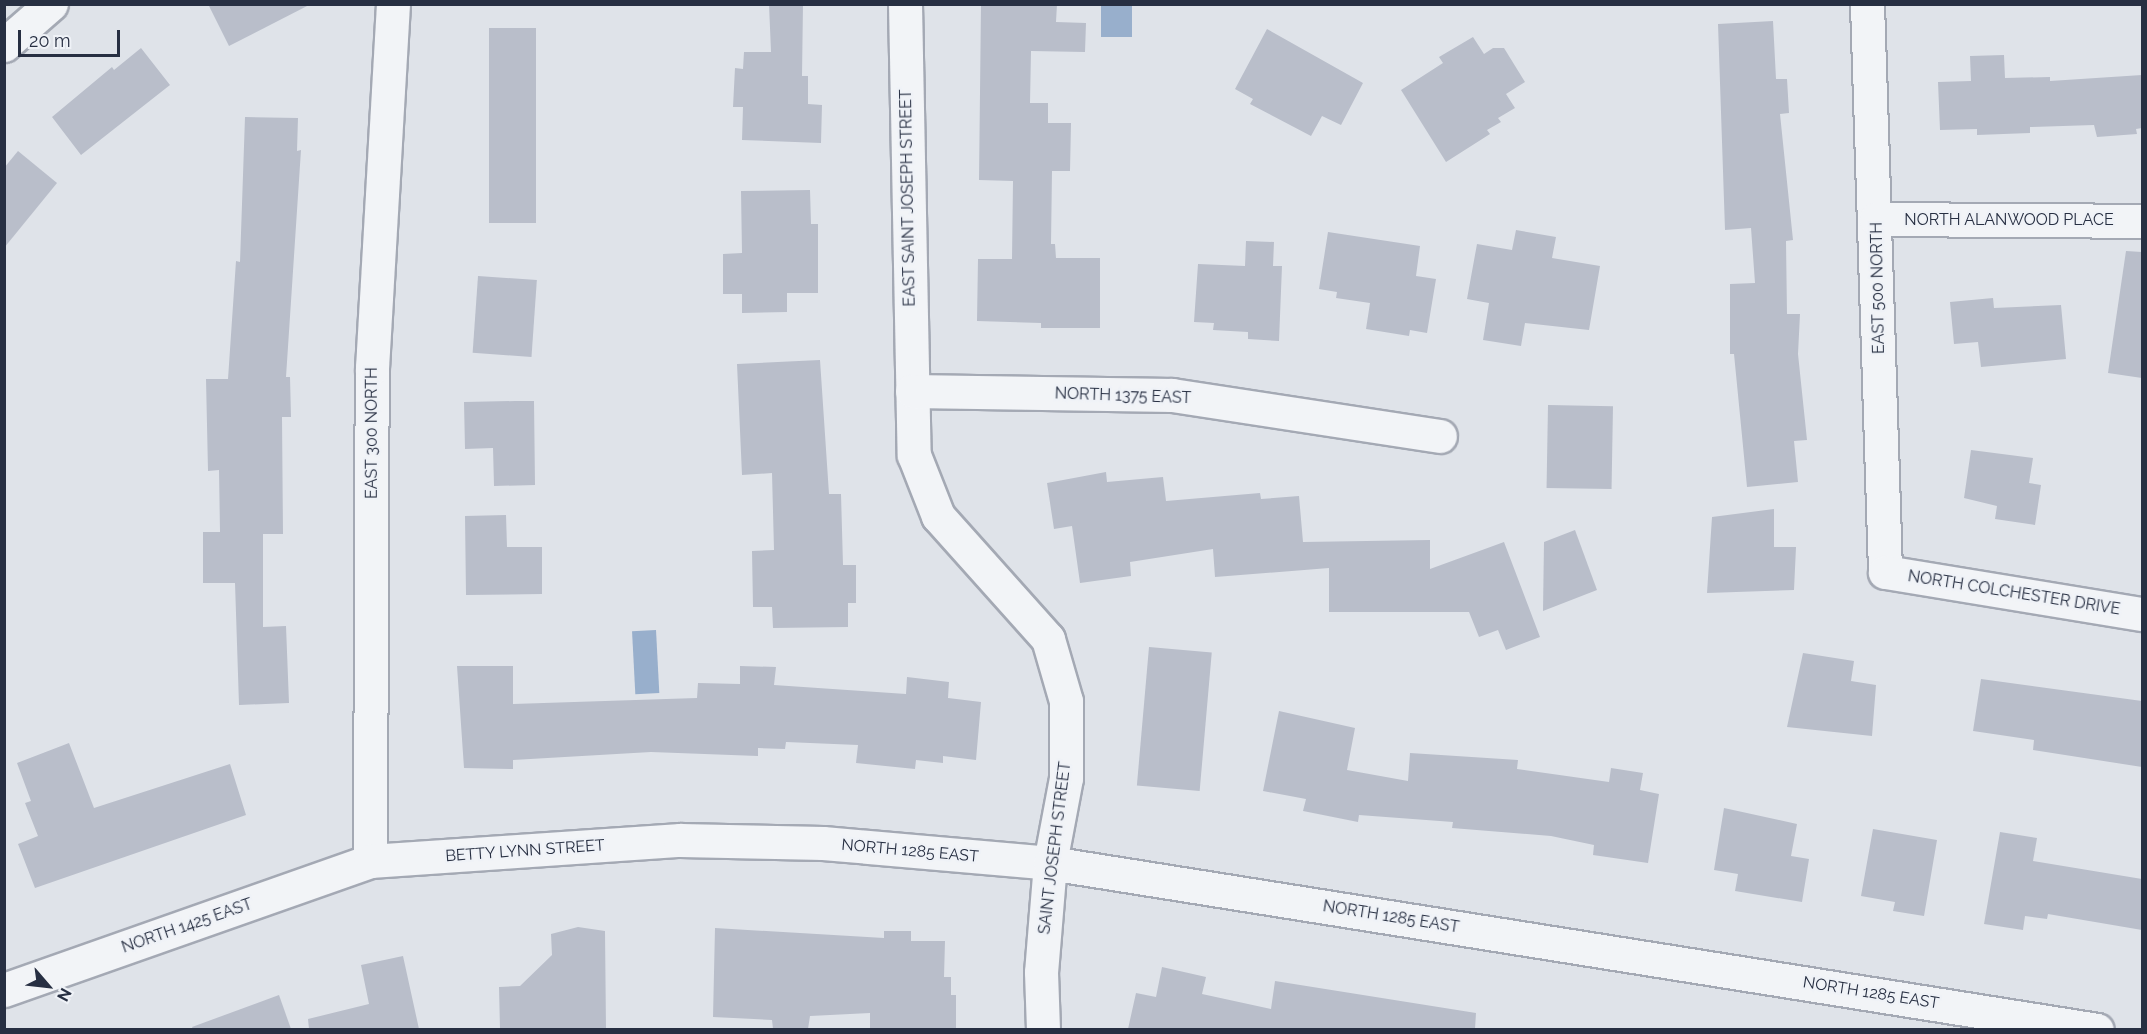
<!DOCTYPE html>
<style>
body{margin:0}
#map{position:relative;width:2147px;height:1034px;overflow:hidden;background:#dfe3e9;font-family:Raleway,sans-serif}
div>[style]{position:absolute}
.water>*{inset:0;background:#98afcc;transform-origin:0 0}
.building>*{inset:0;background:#b9beca;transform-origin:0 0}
.roads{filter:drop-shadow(2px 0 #a4a9b4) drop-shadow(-2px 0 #a4a9b4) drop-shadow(0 2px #a4a9b4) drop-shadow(0 -2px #a4a9b4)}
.minor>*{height:33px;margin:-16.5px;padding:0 16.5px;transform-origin:16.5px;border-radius:16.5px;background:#f2f4f7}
span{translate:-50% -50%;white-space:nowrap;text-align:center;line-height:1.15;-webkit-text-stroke:4.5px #eff2f7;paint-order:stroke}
.street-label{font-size:16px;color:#272f42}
.frame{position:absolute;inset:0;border:6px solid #272f42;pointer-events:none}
.north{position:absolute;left:18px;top:956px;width:60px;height:60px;-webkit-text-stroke:4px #eff2f7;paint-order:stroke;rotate:118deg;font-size:16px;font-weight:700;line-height:24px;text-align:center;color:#272f42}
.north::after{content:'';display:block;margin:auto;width:21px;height:27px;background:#272f42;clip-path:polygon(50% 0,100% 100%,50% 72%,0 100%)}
.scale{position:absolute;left:18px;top:30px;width:102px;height:27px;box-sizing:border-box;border:3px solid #272f42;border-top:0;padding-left:8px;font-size:18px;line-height:21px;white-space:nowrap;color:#272f42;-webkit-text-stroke:4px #eff2f7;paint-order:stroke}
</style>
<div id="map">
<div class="water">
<div style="left:1101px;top:5px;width:31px;height:32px"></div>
<div style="left:656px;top:630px;width:63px;height:24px;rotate:87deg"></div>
</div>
<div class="building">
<div style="clip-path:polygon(208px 4px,311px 4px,229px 46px)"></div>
<div style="clip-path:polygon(769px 4px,803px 4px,802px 76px,808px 76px,808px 104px,822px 105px,821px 143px,742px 140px,743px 107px,733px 107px,735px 68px,743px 69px,744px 52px,771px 52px)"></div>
<div style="clip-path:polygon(981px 4px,1057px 4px,1056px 22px,1086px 23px,1085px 52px,1031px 51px,1030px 103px,1048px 103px,1048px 123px,1071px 123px,1070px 171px,1052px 171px,1051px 244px,1055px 244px,1056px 258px,1100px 258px,1100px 328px,1041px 328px,1041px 323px,977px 321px,978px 259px,1012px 259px,1013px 181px,979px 180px)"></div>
<div style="clip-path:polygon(1773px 21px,1776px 79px,1787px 79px,1789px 113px,1780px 114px,1793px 240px,1786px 241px,1787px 314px,1800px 314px,1798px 354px,1807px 440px,1794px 441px,1798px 482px,1747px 487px,1734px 354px,1730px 354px,1730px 284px,1755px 283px,1751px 228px,1725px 230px,1718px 24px)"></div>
<div style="left:489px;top:28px;width:47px;height:195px"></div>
<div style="clip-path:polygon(1267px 29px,1363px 83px,1341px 125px,1322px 116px,1311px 136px,1250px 104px,1253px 99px,1235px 89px)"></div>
<div style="clip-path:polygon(1473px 37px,1484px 54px,1493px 48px,1504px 48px,1525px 82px,1506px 94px,1515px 108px,1498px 118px,1501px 122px,1487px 130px,1490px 134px,1446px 162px,1401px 90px,1443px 63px,1439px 57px)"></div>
<div style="clip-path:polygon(141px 48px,170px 85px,81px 155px,52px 117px,112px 67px,114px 70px)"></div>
<div style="clip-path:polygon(2004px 55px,2005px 78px,2050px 77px,2050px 81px,2142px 75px,2142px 128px,2136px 129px,2137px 134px,2097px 137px,2094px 125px,2030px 127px,2030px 133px,1977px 135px,1977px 129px,1940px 130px,1938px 82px,1971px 81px,1970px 56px)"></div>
<div style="clip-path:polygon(245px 117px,298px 118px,297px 151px,301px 150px,286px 377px,290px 377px,291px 417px,282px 417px,283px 534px,263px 534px,263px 627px,286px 626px,289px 703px,239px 705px,235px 583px,203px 583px,203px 532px,220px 532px,219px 470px,208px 471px,206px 379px,228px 379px,236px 261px,240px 262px)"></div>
<div style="clip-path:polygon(18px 151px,57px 183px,4px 248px,4px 168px)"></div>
<div style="clip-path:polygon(810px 190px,811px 224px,818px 224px,818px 293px,787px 293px,787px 312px,742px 313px,742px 294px,723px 294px,723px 254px,742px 253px,741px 191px)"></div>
<div style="clip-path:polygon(1516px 230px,1556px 237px,1552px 258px,1600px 266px,1589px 330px,1525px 323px,1521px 346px,1483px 340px,1489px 303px,1467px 299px,1477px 244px,1512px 250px)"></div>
<div style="clip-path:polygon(1328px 232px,1420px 246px,1416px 276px,1436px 279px,1427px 333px,1410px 330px,1409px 336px,1366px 329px,1370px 303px,1336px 298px,1337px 292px,1319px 289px)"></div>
<div style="clip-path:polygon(1246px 241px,1274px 242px,1273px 266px,1282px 266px,1279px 341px,1248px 339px,1248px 332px,1213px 330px,1214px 323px,1194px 322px,1198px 264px,1245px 266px)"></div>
<div style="clip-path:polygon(2126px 251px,2142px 252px,2142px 378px,2108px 373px)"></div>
<div style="left:478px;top:276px;width:59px;height:77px;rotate:4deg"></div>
<div style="clip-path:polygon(1993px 298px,1994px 308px,2061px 305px,2066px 359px,1981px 367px,1978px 342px,1954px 344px,1950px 302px)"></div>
<div style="clip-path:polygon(820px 360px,829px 494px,841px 494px,843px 565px,856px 565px,856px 603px,848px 603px,848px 627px,773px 628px,772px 607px,753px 607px,752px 551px,774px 550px,772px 473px,742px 475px,737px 364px)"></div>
<div style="clip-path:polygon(515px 401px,534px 401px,535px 485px,494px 486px,493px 448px,465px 449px,464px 402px)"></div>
<div style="left:1548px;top:405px;width:65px;height:83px;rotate:1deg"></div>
<div style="clip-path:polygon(1971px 450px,2033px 458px,2029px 483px,2041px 485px,2035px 525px,1995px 519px,1997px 506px,1964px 498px)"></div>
<div style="clip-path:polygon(1106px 472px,1107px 482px,1163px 477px,1166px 501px,1260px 493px,1261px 499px,1299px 496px,1303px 542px,1430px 540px,1430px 569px,1504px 542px,1540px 637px,1506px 650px,1498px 630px,1479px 637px,1469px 612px,1329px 612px,1329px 568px,1215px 577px,1213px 549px,1130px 562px,1131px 576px,1080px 583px,1072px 526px,1054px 529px,1047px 483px)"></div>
<div style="clip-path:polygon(1774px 509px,1774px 547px,1796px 547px,1794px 590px,1707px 593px,1712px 517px)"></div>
<div style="clip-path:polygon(506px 515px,507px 547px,542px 547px,542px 594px,466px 595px,465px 516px)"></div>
<div style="clip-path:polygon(1575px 530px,1597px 590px,1543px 611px,1544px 542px)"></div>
<div style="left:1149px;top:647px;width:63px;height:139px;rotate:5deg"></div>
<div style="clip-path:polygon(1803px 653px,1854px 661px,1851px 681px,1876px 685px,1872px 736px,1787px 727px)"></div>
<div style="clip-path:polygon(457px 666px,513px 666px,513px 704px,697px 698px,698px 683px,740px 684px,740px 666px,776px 667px,774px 685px,906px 694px,907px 677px,949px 682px,948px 698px,981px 702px,976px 760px,943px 756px,943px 763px,916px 760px,915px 769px,856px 763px,858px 745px,786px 742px,785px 749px,758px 748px,758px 756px,651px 752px,513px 760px,513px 769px,464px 768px)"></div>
<div style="clip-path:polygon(1981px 679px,2142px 701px,2142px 767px,2033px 750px,2034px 740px,1973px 731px)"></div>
<div style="clip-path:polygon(1279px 711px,1355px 728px,1347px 770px,1408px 781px,1410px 753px,1518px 760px,1517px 769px,1609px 782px,1611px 768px,1643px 773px,1640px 790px,1659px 794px,1648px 863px,1593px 855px,1594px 845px,1551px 836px,1452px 828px,1453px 822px,1359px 815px,1358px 822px,1303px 811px,1306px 799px,1263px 791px)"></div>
<div style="clip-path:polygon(69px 743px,94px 808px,230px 764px,246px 815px,35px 888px,18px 844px,38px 836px,25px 803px,31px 801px,17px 763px)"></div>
<div style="clip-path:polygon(1724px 808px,1797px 824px,1791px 856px,1809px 859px,1802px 902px,1735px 891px,1738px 874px,1714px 870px)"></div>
<div style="clip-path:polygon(1873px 829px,1937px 840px,1924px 916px,1893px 911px,1895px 902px,1861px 896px)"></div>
<div style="clip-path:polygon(2000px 832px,2037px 838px,2033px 861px,2142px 879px,2142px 930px,2048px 914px,2047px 919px,2025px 916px,2023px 930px,1984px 924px)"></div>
<div style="clip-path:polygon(578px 927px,605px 931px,606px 1029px,500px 1029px,499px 987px,520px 986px,552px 955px,551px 934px)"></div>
<div style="clip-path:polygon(715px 928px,884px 938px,884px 931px,911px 931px,911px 941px,945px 941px,944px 977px,951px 977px,951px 995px,956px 995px,956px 1029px,870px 1029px,870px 1013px,810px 1016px,808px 1029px,773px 1029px,772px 1020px,713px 1017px)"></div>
<div style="clip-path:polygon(403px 956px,419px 1029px,309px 1029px,308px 1019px,369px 1004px,361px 965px)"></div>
<div style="clip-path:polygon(1162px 967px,1206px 977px,1202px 994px,1271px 1009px,1275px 981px,1476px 1013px,1475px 1029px,1128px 1029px,1136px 993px,1156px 997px)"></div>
<div style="clip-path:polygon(279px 995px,291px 1029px,193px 1029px,192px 1027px)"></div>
</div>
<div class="roads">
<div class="minor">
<div style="left:905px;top:4px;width:451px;rotate:88.9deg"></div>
<div style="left:914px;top:455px;width:66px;rotate:68.5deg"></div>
<div style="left:938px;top:516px;width:165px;rotate:48.2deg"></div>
<div style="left:1048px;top:639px;width:65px;rotate:73.8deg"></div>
<div style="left:1066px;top:701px;width:77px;rotate:90deg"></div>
<div style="left:1066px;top:778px;width:86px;rotate:100.7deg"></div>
<div style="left:1050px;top:863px;width:109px;rotate:94.7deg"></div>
<div style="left:1041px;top:972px;width:58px;rotate:88deg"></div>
<div style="left:1867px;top:4px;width:568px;rotate:88.18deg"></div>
<div style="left:1885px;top:572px;width:260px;rotate:9.3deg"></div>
<div style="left:4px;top:45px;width:62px;rotate:-41.1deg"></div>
<div style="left:1876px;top:219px;width:266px;rotate:0.4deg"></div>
<div style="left:912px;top:391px;width:260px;rotate:0.9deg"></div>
<div style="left:1172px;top:395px;width:271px;rotate:8.7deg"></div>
<div style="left:370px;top:861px;width:493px;rotate:-89.8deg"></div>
<div style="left:372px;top:368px;width:365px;rotate:-86.7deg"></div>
<div style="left:4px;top:990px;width:388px;rotate:-19.4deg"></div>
<div style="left:370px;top:861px;width:311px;rotate:-3.9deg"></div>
<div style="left:680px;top:840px;width:143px;rotate:1.2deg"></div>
<div style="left:823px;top:843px;width:228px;rotate:5deg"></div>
<div style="left:1050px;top:863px;width:1060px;rotate:9.06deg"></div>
</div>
</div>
<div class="street-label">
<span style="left:908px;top:198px;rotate:-91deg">EAST SAINT JOSEPH STREET</span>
<span style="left:2009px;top:220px">NORTH ALANWOOD PLACE</span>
<span style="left:1878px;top:288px;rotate:-91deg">EAST 500 NORTH</span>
<span style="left:1123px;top:396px;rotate:2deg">NORTH 1375 EAST</span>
<span style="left:372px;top:433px;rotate:-90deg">EAST 300 NORTH</span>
<span style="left:2014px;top:593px;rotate:9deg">NORTH COLCHESTER DRIVE</span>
<span style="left:1055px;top:848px;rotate:-83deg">SAINT JOSEPH STREET</span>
<span style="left:525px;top:851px;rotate:-4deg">BETTY LYNN STREET</span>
<span style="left:910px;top:851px;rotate:5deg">NORTH 1285 EAST</span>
<span style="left:1391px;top:917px;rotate:9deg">NORTH 1285 EAST</span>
<span style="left:187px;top:926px;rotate:-19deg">NORTH 1425 EAST</span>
<span style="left:1871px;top:993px;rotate:9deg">NORTH 1285 EAST</span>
</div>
<div class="frame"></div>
<div class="north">N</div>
<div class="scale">20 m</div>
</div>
